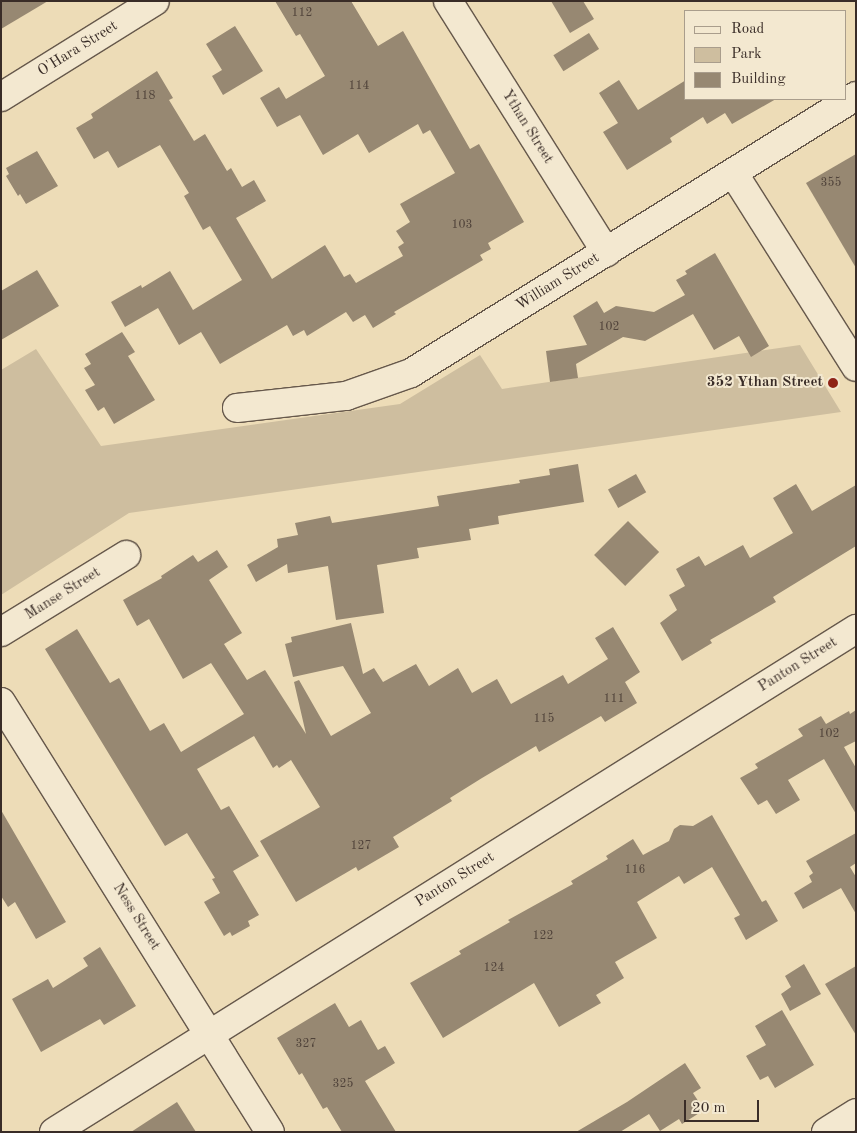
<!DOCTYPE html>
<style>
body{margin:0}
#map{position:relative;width:857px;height:1133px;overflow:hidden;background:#eddcb7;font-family:"Old Standard TT",serif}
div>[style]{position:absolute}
.green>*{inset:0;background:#cebe9f}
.building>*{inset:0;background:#978872;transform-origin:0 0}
.roads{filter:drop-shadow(1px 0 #66584b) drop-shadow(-1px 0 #66584b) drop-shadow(0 1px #66584b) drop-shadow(0 -1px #66584b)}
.minor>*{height:28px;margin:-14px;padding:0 14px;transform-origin:14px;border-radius:14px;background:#f3e8d0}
.dots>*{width:14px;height:14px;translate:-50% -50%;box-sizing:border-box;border:2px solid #f3e8d0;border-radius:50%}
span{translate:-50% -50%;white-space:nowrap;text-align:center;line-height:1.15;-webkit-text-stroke:4px #f3e8d0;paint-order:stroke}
.number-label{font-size:12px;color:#50433a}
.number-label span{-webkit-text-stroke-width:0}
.street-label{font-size:15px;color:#392c27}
.poi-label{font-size:15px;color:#392c27;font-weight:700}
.right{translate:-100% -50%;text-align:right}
.frame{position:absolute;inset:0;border:2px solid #392c27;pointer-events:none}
.legend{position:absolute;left:684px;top:10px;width:162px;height:90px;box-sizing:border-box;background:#f3e8d0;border:1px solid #a99d8c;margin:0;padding:6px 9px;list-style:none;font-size:15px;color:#392c27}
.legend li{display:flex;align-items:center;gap:10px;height:25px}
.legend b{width:25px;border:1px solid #a99d8c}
.scale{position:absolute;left:684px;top:1100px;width:75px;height:22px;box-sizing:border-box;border:2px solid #392c27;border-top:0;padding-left:6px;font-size:15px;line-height:18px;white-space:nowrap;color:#392c27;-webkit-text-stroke:4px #f3e8d0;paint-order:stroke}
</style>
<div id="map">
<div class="green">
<div style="clip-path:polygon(800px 345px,841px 412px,129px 513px,1px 595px,1px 370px,36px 349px,101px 446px,400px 404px,480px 355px,502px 389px)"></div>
</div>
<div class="building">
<div style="clip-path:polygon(1px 1px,48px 1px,1px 29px)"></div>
<div style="clip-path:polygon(275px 1px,351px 1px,378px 46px,403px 31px,470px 149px,479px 144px,524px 222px,488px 243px,491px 249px,480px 255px,483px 260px,394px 312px,396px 314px,373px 328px,365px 315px,353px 322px,346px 312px,307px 336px,304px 330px,293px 336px,287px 325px,220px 364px,201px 332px,179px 345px,158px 308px,125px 327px,111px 302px,141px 285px,142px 288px,170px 271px,193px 310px,242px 280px,210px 226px,203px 230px,184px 196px,189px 193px,160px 145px,118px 168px,108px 151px,94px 159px,76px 128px,93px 118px,91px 114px,157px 71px,173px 98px,169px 100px,194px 141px,205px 134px,227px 171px,231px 168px,242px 187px,254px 180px,266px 201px,236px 218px,272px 279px,325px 245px,344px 277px,350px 274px,356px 283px,403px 256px,398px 247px,404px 243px,396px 231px,410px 222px,400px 204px,455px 173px,430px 130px,423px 134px,418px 124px,369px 153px,358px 134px,323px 155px,300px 115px,277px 127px,260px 98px,279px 87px,286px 99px,325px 76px,300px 34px,296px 36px)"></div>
<div style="clip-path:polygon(551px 1px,583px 1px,594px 19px,570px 33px)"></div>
<div style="clip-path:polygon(235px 26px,263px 71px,223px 95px,212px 76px,222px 70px,206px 44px)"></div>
<div style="left:589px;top:33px;width:19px;height:42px;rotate:58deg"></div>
<div style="clip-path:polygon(619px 80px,638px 110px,686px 80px,686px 99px,776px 99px,732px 124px,725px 113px,707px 124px,703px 117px,670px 138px,672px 142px,627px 170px,603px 132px,618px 123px,599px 93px)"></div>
<div style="clip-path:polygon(37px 151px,58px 186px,26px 204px,20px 194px,18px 196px,6px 176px,9px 174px,6px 168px)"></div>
<div style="clip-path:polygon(856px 154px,856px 268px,806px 183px)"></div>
<div style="clip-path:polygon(715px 253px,769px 346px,751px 357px,739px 336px,714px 350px,693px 314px,645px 341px,623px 337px,576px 364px,578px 378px,550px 382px,546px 351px,587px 345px,573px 316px,597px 301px,604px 313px,616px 306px,654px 312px,685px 295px,676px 280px,687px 274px,685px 271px)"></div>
<div style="clip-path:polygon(37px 270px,59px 306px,1px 340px,1px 291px)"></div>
<div style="clip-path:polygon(122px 332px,135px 352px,128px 356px,155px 400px,114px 424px,104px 407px,98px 411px,85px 390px,95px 385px,84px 368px,91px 364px,85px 354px)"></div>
<div style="clip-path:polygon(578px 464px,584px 502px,498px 516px,499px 524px,469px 529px,471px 540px,417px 548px,419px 558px,377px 565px,384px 613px,336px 620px,328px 566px,288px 573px,287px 564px,256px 582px,247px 565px,278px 547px,277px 539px,298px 535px,295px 523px,330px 516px,332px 523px,439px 506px,437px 496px,520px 483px,519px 480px,550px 475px,549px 469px)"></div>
<div style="left:636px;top:474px;width:21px;height:32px;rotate:61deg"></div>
<div style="clip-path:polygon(796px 484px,812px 511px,856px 485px,856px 546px,773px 597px,776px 602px,710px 640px,712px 643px,682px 661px,660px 623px,677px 610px,669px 595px,685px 586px,676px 569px,699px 556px,705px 566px,743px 545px,750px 558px,793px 533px,773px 498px)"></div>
<div style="left:628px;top:521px;width:44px;height:48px;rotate:45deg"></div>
<div style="clip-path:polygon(217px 550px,228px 567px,209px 580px,242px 633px,224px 644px,247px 680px,265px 670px,306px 734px,294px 682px,299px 680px,331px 736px,371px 713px,343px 666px,293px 677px,285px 644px,292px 642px,291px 637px,351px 623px,363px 674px,374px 668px,383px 682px,416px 664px,429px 686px,458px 668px,472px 693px,497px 679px,511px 704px,563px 675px,568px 684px,608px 659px,595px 638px,613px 627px,640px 672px,625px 682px,637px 703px,605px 722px,601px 716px,539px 752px,536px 746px,482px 778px,450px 798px,452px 801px,393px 837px,399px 847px,358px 871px,356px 867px,296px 902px,260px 841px,320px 807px,291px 760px,279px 768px,277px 765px,273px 768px,254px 736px,197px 769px,221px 810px,229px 806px,259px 856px,233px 871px,259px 915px,248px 921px,250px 926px,232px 936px,230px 932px,224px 936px,204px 902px,220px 893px,212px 879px,215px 878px,187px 833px,165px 846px,45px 649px,77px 629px,110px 683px,119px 678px,150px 731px,164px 723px,181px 752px,244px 714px,211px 663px,183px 679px,149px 619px,137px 626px,123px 600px,162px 578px,161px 576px,193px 555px,198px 562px)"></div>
<div style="clip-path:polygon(856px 710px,856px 741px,844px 747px,856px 768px,856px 814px,824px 759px,788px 780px,800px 800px,776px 814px,767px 800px,758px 805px,740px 778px,758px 768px,755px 764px,803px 736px,798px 729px,821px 716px,826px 724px,849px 711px,850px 714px)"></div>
<div style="clip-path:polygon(1px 810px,66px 922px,36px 939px,15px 902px,8px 907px,1px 896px)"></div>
<div style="clip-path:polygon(712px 815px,762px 902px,766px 900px,778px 921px,746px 940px,734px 918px,740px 915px,712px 867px,684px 884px,679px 876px,637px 902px,657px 938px,615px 962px,624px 978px,596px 995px,601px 1003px,559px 1027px,534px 983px,443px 1038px,410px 983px,461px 954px,459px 951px,510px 922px,508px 920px,573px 884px,571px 881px,608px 859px,606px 856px,633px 839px,643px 855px,669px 841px,674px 829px,680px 825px,693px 826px)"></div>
<div style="clip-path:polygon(856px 833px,856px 863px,850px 867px,856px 877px,856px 914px,841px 888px,803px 909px,794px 893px,812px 882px,809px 876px,813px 873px,806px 861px)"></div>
<div style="clip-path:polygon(100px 947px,136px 1006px,104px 1025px,100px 1019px,41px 1052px,12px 999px,48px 979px,53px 988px,88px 966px,83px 958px)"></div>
<div style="clip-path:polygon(804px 964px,821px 994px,790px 1011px,781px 994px,791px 987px,785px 976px)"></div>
<div style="clip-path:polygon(856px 966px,856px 1035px,825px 984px)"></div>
<div style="clip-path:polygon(335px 1003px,349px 1027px,361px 1020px,378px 1050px,385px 1046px,395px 1063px,365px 1081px,396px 1132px,342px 1132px,327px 1107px,323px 1109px,302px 1073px,299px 1075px,277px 1038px)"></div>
<div style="clip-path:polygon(782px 1010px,814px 1065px,775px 1088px,768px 1076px,760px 1080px,746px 1056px,766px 1045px,755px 1026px)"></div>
<div style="clip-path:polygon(685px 1063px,701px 1088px,693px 1093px,704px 1110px,682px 1124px,679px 1119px,660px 1131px,649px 1114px,620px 1132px,576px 1132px,627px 1102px)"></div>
<div style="clip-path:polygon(177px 1102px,196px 1132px,131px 1132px)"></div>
</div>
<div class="roads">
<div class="minor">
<div style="left:448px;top:1px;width:297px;rotate:57.8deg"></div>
<div style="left:1px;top:97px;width:181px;rotate:-31.9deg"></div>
<div style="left:734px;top:174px;width:228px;rotate:57.7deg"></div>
<div style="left:237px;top:408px;width:110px;rotate:-6.3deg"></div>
<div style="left:346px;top:396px;width:69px;rotate:-19.5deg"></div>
<div style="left:411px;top:373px;width:524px;rotate:-31.9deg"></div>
<div style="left:1px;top:632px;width:147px;rotate:-31.6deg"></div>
<div style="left:1px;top:702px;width:507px;rotate:57.97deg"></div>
<div style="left:54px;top:1132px;width:947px;rotate:-32.1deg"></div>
<div style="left:826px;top:1132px;width:36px;rotate:-32deg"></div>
</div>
</div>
<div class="dots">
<div style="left:833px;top:383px;background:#8f2418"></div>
</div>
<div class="number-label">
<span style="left:302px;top:14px">112</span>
<span style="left:359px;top:87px">114</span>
<span style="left:145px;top:97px">118</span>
<span style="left:831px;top:184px">355</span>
<span style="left:462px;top:226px">103</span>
<span style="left:609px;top:328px">102</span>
<span style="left:614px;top:700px">111</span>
<span style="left:544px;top:720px">115</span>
<span style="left:829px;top:735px">102</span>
<span style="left:361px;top:847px">127</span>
<span style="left:635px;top:871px">116</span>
<span style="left:543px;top:937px">122</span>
<span style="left:494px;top:969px">124</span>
<span style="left:306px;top:1045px">327</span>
<span style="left:343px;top:1085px">325</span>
</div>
<div class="street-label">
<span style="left:78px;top:49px;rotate:-32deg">O'Hara Street</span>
<span style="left:527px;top:127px;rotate:58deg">Ythan Street</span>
<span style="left:558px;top:282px;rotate:-32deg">William Street</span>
<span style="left:63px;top:594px;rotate:-32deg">Manse Street</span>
<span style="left:798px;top:665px;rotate:-32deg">Panton Street</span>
<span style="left:455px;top:880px;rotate:-32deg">Panton Street</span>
<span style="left:136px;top:917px;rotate:58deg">Ness Street</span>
</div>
<div class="poi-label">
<span class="right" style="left:823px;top:383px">352 Ythan Street</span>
</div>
<div class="frame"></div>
<ul class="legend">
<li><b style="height:6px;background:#f3e8d0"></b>Road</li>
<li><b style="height:14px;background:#cebe9f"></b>Park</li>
<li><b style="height:14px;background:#978872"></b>Building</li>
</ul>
<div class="scale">20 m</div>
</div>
